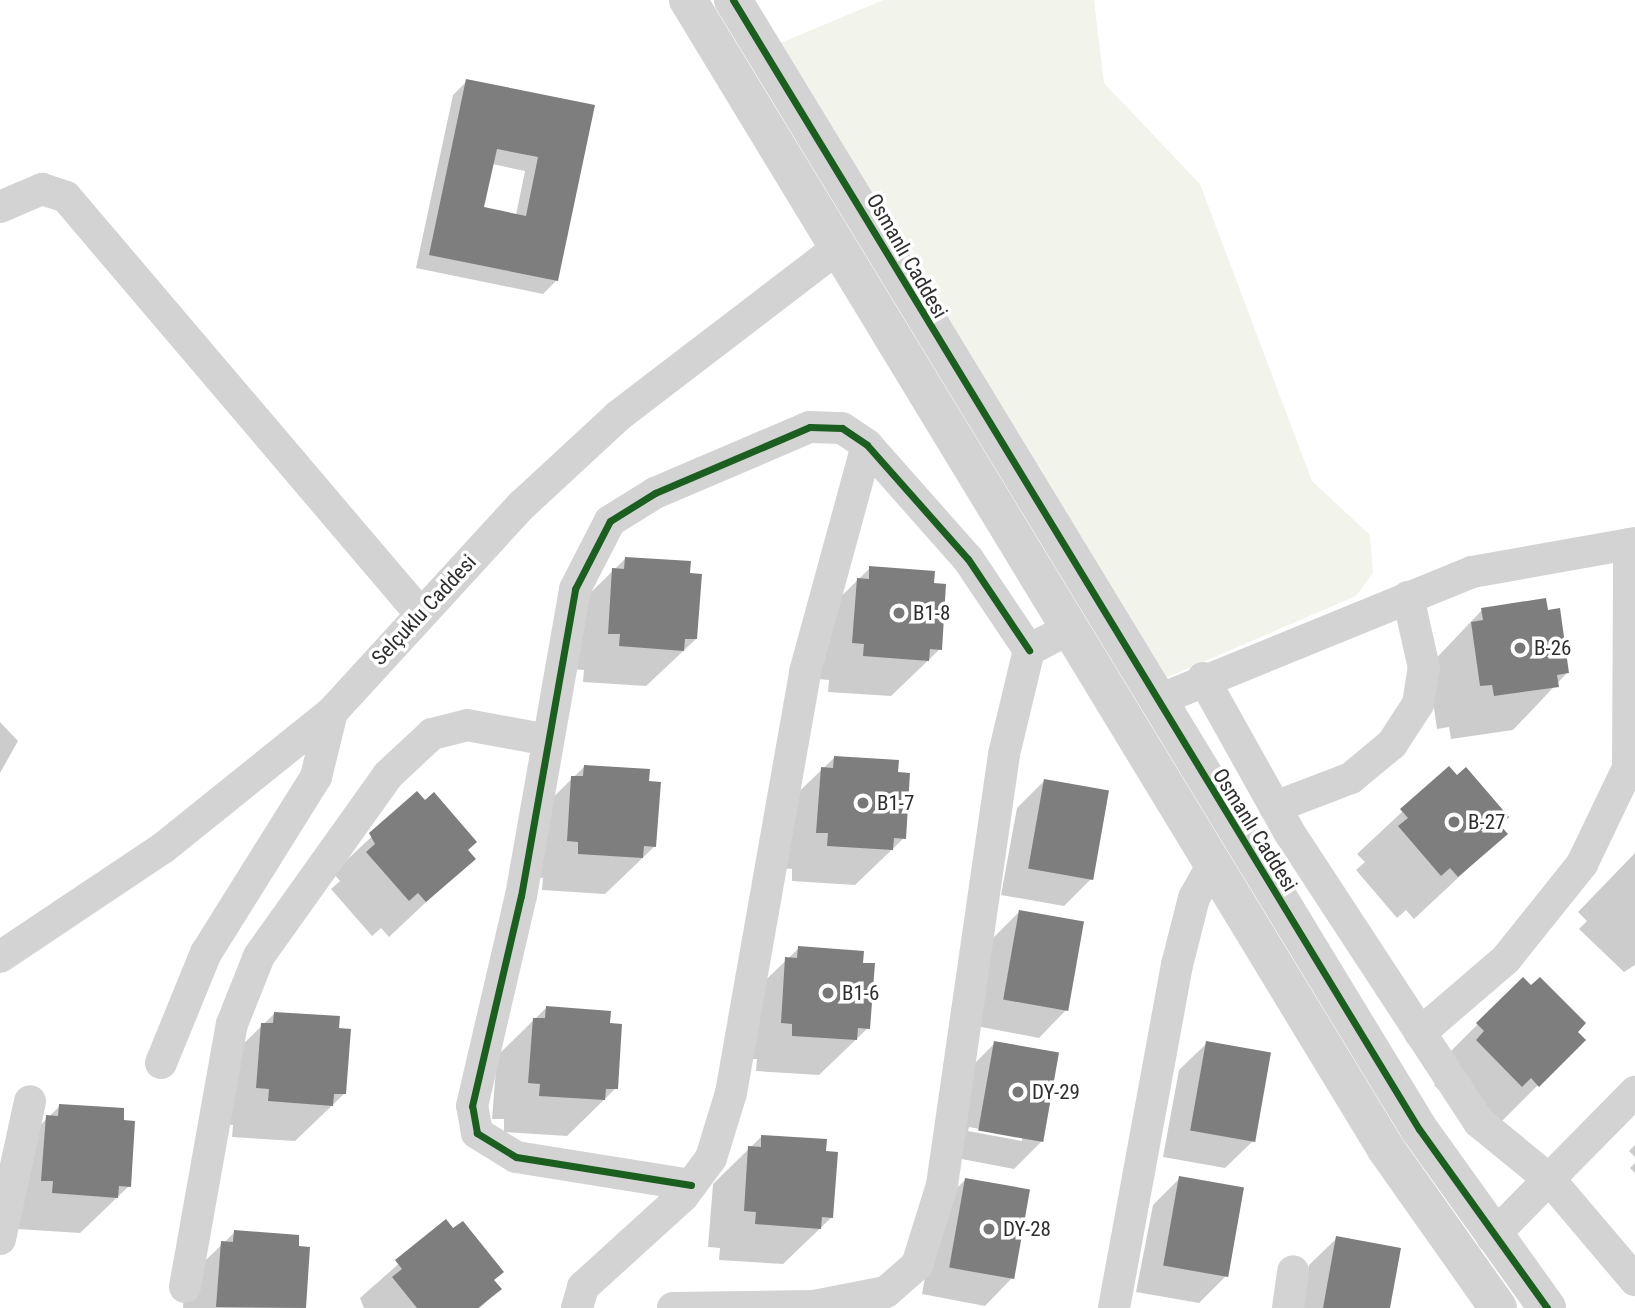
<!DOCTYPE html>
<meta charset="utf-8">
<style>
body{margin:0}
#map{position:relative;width:1635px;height:1308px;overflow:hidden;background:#fff;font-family:"Roboto Condensed",sans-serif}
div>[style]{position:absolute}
.green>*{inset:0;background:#f2f4ec}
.shadow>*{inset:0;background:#0003}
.building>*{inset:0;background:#7e7e7e;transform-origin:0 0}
.minor>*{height:32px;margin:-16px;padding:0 16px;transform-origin:16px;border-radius:16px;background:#d3d3d3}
.tertiary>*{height:38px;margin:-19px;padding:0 19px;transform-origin:19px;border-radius:19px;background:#d3d3d3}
.cycleway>*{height:7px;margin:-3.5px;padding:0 3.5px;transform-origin:3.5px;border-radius:3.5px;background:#1b5e20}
.dots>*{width:19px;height:19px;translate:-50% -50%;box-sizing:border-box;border:4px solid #fff;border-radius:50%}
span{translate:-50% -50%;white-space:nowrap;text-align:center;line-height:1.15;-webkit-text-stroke:7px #fff;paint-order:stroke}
.street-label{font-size:21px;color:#2e2e2e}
.poi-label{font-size:21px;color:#2e2e2e}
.left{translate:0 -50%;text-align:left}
</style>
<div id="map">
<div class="green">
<div style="clip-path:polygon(883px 0,1094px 0,1104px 83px,1200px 184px,1312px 481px,1370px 535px,1373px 573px,1356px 596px,1161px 680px,778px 44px)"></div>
</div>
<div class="shadow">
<div style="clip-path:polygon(evenodd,467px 81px,593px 107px,557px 280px,543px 294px,416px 268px,453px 95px,467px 81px,492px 164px,525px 171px,516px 215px,482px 209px,492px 164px)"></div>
<div style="clip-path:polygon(626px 558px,696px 639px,646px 686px,583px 682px,584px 670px,572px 669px,577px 606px)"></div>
<div style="clip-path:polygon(870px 568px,933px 585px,940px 649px,891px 696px,828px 692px,829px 680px,817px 679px,821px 616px)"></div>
<div style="clip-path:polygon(1482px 610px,1546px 612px,1567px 673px,1513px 730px,1451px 739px,1449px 727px,1437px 729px,1428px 667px)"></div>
<div style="clip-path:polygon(0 722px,18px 741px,0 773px)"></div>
<div style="clip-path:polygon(834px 758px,896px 774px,904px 838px,855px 885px,792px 881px,792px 869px,781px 868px,785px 805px)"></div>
<div style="clip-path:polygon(585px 766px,654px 847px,605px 894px,542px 890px,543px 878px,531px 877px,536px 814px)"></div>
<div style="clip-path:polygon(1449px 768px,1505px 834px,1414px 919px,1406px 910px,1397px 918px,1356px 870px,1365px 862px,1357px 854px)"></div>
<div style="clip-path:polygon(1044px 781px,1091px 879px,1064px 906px,1001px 895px,1017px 808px)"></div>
<div style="clip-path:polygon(417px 794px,473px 858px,389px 937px,381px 928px,372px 936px,331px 889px,340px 881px,333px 873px)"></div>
<div style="clip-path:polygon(1635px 853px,1635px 965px,1624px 972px,1579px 929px,1587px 921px,1578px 912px)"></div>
<div style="clip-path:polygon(1019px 912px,1066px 1010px,1039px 1038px,976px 1026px,992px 939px)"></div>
<div style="clip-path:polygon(799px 948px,868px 1028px,819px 1075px,756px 1071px,757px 1059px,745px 1059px,750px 995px)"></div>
<div style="clip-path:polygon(1523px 979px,1583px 1040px,1494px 1129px,1477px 1129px,1434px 1085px,1442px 1076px,1434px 1068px)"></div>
<div style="clip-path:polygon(546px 1008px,616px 1088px,567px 1136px,504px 1132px,504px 1119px,492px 1119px,497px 1056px)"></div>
<div style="clip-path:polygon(275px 1013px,344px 1094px,295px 1141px,232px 1137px,233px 1125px,221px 1124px,226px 1061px)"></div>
<div style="clip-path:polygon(evenodd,995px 1043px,1041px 1142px,1014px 1169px,951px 1157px,968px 1070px,995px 1043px,969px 1127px,1022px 1137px,1022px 1141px,968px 1131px,969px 1127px)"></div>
<div style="clip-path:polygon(1207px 1043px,1253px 1141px,1225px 1168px,1163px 1157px,1179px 1070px)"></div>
<div style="clip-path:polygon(60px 1106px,129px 1186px,80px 1233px,17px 1229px,11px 1153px)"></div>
<div style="clip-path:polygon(762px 1136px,832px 1217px,783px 1264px,719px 1260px,720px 1248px,708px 1247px,713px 1184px)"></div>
<div style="clip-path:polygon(1635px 1145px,1635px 1157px,1629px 1151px)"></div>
<div style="clip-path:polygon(1635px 1163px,1635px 1173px,1630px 1168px)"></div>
<div style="clip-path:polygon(1180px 1178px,1226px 1276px,1199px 1303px,1136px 1292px,1153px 1205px)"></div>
<div style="clip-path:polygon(965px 1180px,1012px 1278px,985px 1306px,922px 1294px,938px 1207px)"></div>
<div style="clip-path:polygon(446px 1222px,499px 1289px,480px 1308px,364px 1308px,360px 1298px)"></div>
<div style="clip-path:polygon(235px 1232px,309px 1249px,305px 1308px,183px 1308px,185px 1280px)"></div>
<div style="clip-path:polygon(1337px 1238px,1388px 1308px,1301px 1308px,1309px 1265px)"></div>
</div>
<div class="building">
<div style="clip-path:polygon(evenodd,466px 79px,595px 105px,558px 281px,429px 255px,466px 79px,497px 149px,538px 157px,526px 216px,484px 207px,497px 149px)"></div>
<div style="clip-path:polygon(625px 557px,691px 561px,690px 573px,702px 574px,697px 639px,685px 639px,684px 651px,619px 646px,620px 634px,608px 634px,612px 568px,624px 569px)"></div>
<div style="clip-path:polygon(869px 566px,935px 571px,934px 583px,946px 584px,942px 650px,930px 649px,929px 661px,863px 656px,864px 644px,852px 643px,857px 578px,869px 579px)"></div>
<div style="clip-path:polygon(1546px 598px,1548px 610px,1560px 608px,1569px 673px,1557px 675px,1559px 687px,1494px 696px,1492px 685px,1480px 686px,1471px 622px,1483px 620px,1481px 608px)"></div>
<div style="clip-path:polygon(834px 756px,899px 760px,898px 772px,910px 773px,906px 839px,894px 838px,893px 850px,827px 846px,828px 833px,816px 833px,821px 767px,833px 768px)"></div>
<div style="clip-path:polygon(584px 765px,650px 769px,649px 781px,661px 782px,656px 847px,644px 846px,643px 858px,578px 854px,578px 842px,567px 841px,571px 776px,583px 776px)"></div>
<div style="clip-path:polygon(1449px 766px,1457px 775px,1466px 767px,1509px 817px,1500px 825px,1508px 834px,1458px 877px,1450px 868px,1441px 876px,1398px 826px,1408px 818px,1400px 809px)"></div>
<div style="left:1044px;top:779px;width:66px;height:91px;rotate:10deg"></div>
<div style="clip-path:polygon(417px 791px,425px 800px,434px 792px,477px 842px,468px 850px,476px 859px,426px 902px,418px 893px,409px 901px,366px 852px,375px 844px,369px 833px)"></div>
<div style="left:1019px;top:910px;width:66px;height:91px;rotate:10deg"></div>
<div style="clip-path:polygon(798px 946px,864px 951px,863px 963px,875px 963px,870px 1029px,858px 1028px,857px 1040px,792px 1036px,792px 1024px,781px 1023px,785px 957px,797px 958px)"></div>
<div style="clip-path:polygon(1523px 977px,1531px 985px,1540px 977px,1586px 1023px,1578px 1032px,1586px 1040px,1539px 1087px,1531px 1078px,1522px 1087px,1476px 1040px,1484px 1031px,1476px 1023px)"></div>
<div style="clip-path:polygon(546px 1006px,611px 1011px,610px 1023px,622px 1024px,618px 1089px,606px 1089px,605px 1100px,539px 1096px,540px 1084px,528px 1083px,533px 1018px,545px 1018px)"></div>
<div style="clip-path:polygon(274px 1012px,340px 1016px,339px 1028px,351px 1029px,346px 1094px,334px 1094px,333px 1106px,268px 1101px,269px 1089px,256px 1088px,261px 1023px,273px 1023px)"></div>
<div style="left:994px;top:1041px;width:66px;height:91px;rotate:10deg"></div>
<div style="left:1206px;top:1041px;width:66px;height:91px;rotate:10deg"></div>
<div style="clip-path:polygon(59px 1104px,124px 1108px,124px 1120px,135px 1121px,131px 1187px,119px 1186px,118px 1198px,52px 1193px,53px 1181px,41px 1181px,46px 1115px,58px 1116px)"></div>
<div style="clip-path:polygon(761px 1135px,827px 1139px,826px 1151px,838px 1152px,833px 1218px,822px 1217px,821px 1229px,755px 1224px,756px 1212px,744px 1211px,748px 1146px,761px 1147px)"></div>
<div style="left:1179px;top:1176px;width:66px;height:91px;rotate:10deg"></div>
<div style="left:965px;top:1178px;width:66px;height:91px;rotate:10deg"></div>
<div style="clip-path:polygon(446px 1219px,453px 1228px,463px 1221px,504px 1272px,494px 1280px,502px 1289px,478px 1308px,417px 1308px,392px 1277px,402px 1269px,395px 1260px)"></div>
<div style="clip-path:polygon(234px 1230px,299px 1235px,299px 1246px,310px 1247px,306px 1308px,216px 1307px,221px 1241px,233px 1242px)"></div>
<div style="clip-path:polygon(1336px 1236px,1401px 1248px,1390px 1308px,1323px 1308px)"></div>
</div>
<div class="minor">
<div style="left:0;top:207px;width:46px;rotate:-23.2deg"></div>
<div style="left:42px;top:189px;width:25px;rotate:18deg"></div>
<div style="left:66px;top:197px;width:545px;rotate:49.62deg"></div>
<div style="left:1203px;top:678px;width:176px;rotate:60.8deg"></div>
<div style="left:1289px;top:832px;width:347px;rotate:56.8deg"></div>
<div style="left:1479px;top:1122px;width:93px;rotate:39.3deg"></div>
<div style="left:1551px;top:1181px;width:130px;rotate:49.7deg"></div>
<div style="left:1156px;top:701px;width:341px;rotate:-22.2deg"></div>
<div style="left:1472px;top:572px;width:166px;rotate:-10.1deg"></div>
<div style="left:1275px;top:807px;width:81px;rotate:-20.9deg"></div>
<div style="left:1351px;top:778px;width:53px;rotate:-39.7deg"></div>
<div style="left:1392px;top:744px;width:48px;rotate:-57deg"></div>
<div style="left:1418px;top:704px;width:36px;rotate:-81deg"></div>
<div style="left:1424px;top:668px;width:73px;rotate:-102.7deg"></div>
<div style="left:0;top:957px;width:196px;rotate:-33.8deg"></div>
<div style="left:163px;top:848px;width:217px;rotate:-38.8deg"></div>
<div style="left:332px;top:712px;width:281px;rotate:-47.5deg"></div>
<div style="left:522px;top:505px;width:131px;rotate:-42.8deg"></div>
<div style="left:618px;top:416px;width:277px;rotate:-37.4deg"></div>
<div style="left:1420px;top:1033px;width:113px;rotate:-40.7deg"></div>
<div style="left:1506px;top:959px;width:122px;rotate:-51.3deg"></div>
<div style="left:1582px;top:864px;width:106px;rotate:-64.4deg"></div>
<div style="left:1628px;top:768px;width:224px;rotate:-89.7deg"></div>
<div style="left:161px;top:1063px;width:119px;rotate:-67.8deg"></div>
<div style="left:206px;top:953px;width:208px;rotate:-58deg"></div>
<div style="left:316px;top:777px;width:67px;rotate:-76.2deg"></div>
<div style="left:691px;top:1185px;width:177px;rotate:-170.9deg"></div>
<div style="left:516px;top:1157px;width:46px;rotate:-148.4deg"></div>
<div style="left:477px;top:1133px;width:27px;rotate:-100deg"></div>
<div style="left:472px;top:1106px;width:216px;rotate:-76.9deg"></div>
<div style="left:521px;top:896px;width:312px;rotate:-80deg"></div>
<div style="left:575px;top:589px;width:76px;rotate:-62.8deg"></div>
<div style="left:610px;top:521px;width:53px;rotate:-31.9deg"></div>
<div style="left:655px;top:493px;width:168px;rotate:-23.1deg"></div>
<div style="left:810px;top:427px;width:32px;rotate:2deg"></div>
<div style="left:842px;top:428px;width:30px;rotate:34deg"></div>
<div style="left:867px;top:445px;width:152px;rotate:48.5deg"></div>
<div style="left:968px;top:559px;width:110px;rotate:56.2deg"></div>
<div style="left:1492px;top:1237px;width:204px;rotate:-45.4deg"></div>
<div style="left:0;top:1239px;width:141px;rotate:-77.7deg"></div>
<div style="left:185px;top:1287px;width:267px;rotate:-79.9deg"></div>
<div style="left:232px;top:1024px;width:73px;rotate:-68.3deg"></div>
<div style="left:259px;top:956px;width:222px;rotate:-54.5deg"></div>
<div style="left:388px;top:775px;width:60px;rotate:-43deg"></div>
<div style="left:432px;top:734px;width:36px;rotate:-14deg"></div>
<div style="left:467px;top:725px;width:82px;rotate:10.5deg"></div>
<div style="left:577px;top:1308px;width:22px;rotate:-74deg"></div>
<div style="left:583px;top:1287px;width:135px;rotate:-42.3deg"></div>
<div style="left:683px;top:1196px;width:47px;rotate:-53.6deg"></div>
<div style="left:711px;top:1158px;width:68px;rotate:-72.9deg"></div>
<div style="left:731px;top:1093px;width:427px;rotate:-80deg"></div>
<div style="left:805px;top:672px;width:235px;rotate:-74.7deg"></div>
<div style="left:673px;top:1308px;width:141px;rotate:-0.8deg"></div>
<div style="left:814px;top:1306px;width:73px;rotate:-11deg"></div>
<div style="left:886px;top:1292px;width:41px;rotate:-41.1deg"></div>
<div style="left:917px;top:1265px;width:84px;rotate:-72.6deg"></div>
<div style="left:942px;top:1185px;width:435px;rotate:-81.8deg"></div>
<div style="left:1004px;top:754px;width:107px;rotate:-76.5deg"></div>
<div style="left:1029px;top:650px;width:43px;rotate:-27.8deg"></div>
<div style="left:1114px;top:1308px;width:349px;rotate:-79.6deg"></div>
<div style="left:1177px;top:965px;width:69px;rotate:-75.8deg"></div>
<div style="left:1194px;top:898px;width:37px;rotate:-61deg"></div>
<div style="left:1288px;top:1308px;width:37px;rotate:-82deg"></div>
</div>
<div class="tertiary">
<div style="left:688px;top:0;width:1344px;rotate:58.72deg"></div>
<div style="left:1386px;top:1149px;width:194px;rotate:54.8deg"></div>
<div style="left:733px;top:0;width:1321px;rotate:58.72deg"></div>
<div style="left:1419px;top:1129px;width:220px;rotate:54.4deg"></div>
</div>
<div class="cycleway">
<div style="left:733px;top:0;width:1321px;rotate:58.72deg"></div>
<div style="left:1419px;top:1129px;width:220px;rotate:54.4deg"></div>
<div style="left:691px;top:1185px;width:177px;rotate:-170.9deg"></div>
<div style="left:516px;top:1157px;width:46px;rotate:-148.4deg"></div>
<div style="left:477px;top:1133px;width:27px;rotate:-100deg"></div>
<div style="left:472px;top:1106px;width:216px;rotate:-76.9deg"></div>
<div style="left:521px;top:896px;width:312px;rotate:-80deg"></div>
<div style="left:575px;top:589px;width:76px;rotate:-62.8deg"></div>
<div style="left:610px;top:521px;width:53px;rotate:-31.9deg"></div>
<div style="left:655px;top:493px;width:168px;rotate:-23.1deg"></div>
<div style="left:810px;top:427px;width:32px;rotate:2deg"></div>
<div style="left:842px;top:428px;width:30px;rotate:34deg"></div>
<div style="left:867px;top:445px;width:152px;rotate:48.5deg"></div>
<div style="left:968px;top:559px;width:110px;rotate:56.2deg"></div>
</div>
<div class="dots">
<div style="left:899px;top:613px;background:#777"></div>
<div style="left:1520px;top:648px;background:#777"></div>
<div style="left:863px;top:803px;background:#777"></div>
<div style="left:1454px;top:822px;background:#777"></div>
<div style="left:828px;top:993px;background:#777"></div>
<div style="left:1018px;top:1092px;background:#777"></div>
<div style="left:989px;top:1229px;background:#777"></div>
</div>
<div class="street-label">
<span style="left:907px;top:256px;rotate:60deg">Osmanlı Caddesi</span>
<span style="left:424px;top:610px;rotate:-47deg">Selçuklu Caddesi</span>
<span style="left:1255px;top:830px;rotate:58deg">Osmanlı Caddesi</span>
</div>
<div class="poi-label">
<span class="left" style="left:913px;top:613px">B1-8</span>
<span class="left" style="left:1534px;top:648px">B-26</span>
<span class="left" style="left:877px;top:803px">B1-7</span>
<span class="left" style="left:1468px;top:822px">B-27</span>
<span class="left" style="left:842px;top:993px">B1-6</span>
<span class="left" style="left:1032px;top:1092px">DY-29</span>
<span class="left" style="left:1003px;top:1229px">DY-28</span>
</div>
</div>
